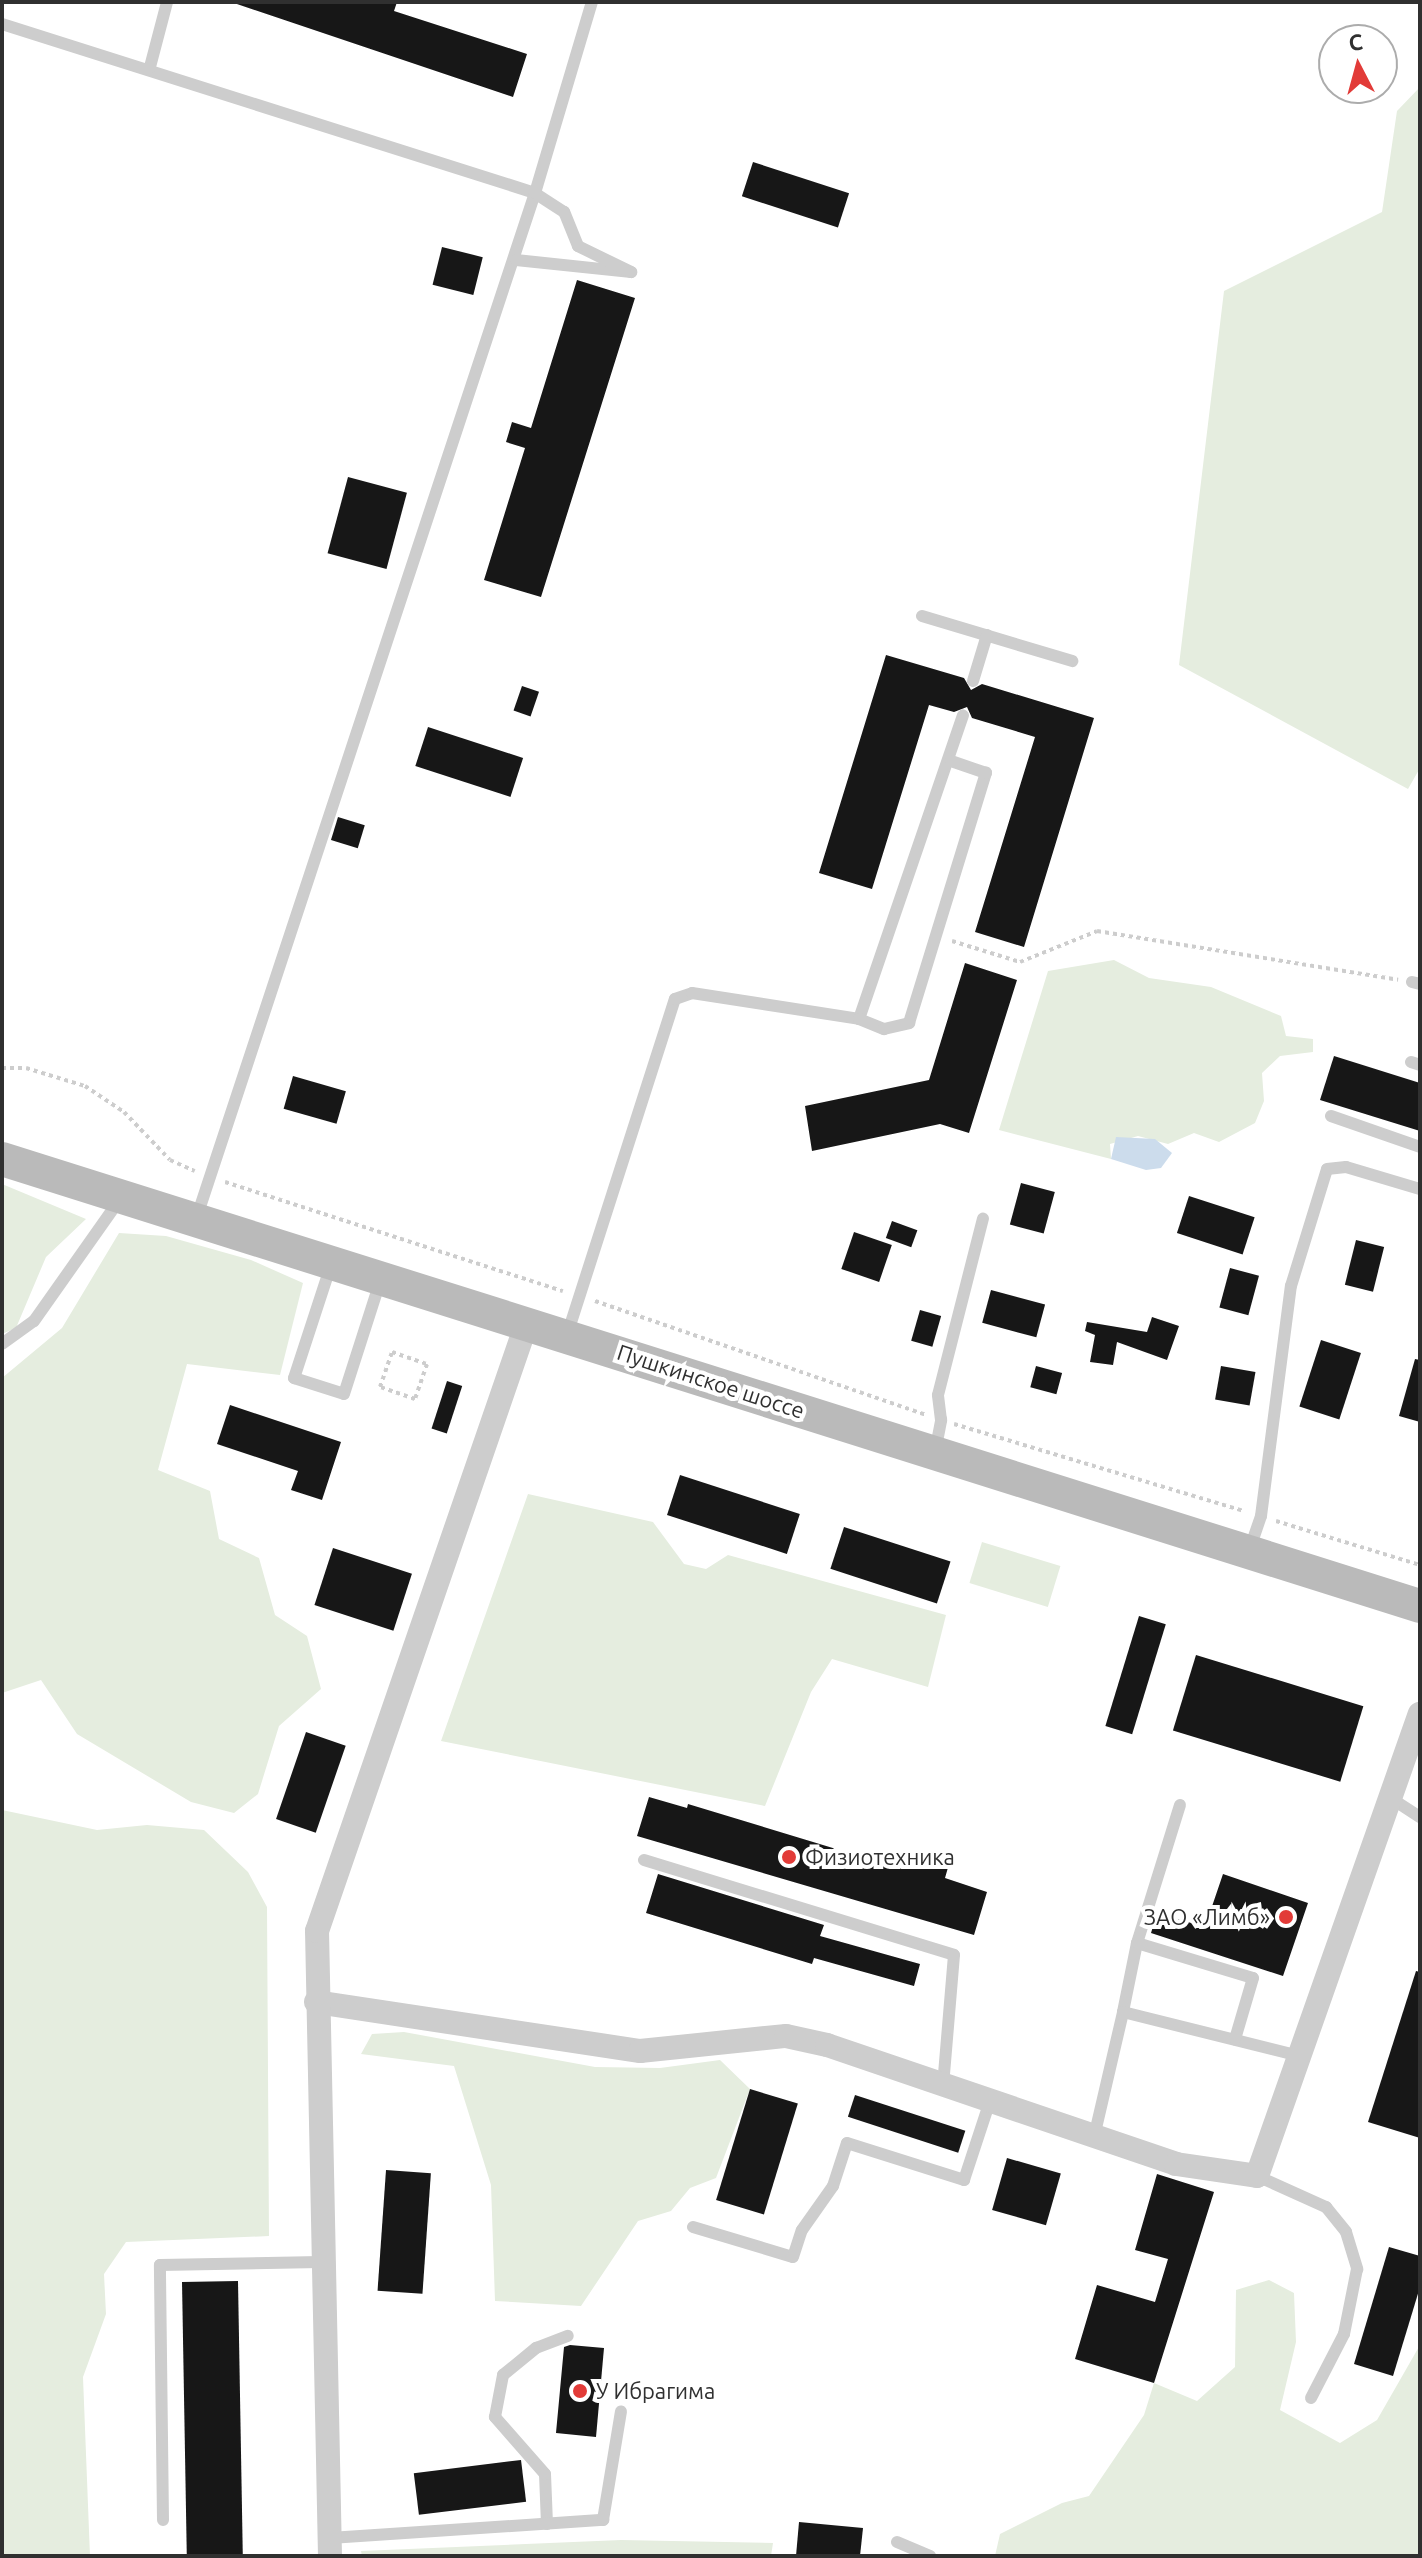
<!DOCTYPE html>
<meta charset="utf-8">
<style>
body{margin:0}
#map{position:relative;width:1422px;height:2558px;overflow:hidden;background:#fff;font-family:Ubuntu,sans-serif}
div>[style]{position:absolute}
.green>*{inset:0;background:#e5eddf;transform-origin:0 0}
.water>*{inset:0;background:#ccdcec}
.building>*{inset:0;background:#171717;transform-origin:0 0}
.path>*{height:4px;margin-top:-2px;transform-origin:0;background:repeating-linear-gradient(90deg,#cdcdcd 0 4px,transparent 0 8px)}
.service>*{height:12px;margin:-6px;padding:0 6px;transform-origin:6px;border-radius:6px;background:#cdcdcd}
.minor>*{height:24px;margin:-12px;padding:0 12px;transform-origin:12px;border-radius:12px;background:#cdcdcd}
.secondary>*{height:34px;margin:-17px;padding:0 17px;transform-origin:17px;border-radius:17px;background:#bababa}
.dots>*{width:22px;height:22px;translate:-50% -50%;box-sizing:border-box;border:4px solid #fff;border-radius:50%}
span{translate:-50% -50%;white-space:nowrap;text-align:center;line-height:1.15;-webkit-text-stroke:8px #fff;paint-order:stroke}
.street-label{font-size:22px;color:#303030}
.poi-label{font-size:22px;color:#303030}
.left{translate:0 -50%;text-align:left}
.right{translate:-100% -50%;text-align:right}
.frame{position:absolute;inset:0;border:4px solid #303030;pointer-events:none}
.north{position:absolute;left:1318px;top:24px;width:80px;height:80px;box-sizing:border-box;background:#fff;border:2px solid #acacac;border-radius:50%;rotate:354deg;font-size:22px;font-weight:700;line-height:32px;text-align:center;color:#303030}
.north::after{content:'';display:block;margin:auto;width:28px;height:36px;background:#e23b38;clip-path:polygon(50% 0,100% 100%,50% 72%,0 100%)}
</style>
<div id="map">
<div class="green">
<div style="clip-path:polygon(1420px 87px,1420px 768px,1408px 789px,1179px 665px,1224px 291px,1382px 212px,1397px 111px)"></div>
<div style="clip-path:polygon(1114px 960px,1149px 978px,1211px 987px,1281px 1016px,1286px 1036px,1313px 1039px,1313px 1052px,1280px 1056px,1262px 1073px,1264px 1101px,1255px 1123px,1219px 1142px,1194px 1133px,1168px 1144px,1138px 1136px,1110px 1144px,1111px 1159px,999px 1130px,1048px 971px)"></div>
<div style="clip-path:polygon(2px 1184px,86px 1219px,46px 1257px,16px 1328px,2px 1334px)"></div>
<div style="clip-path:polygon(119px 1233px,166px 1236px,251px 1260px,303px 1283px,280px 1375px,187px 1364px,158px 1470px,210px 1491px,219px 1539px,259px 1558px,275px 1615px,307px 1636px,321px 1689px,279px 1726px,258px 1794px,234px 1813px,191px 1802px,77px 1734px,41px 1680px,2px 1693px,2px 1378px,62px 1328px)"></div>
<div style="clip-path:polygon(528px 1494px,653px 1522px,684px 1564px,706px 1569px,728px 1555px,946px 1615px,928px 1687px,832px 1659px,811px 1692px,765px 1806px,441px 1741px)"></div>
<div style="left:982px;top:1542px;width:82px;height:43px;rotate:17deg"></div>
<div style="clip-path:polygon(2px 1810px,97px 1830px,147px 1825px,204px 1830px,248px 1872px,267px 1907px,269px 2236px,126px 2242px,104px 2274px,106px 2314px,83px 2377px,90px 2556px,2px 2556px)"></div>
<div style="clip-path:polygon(404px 2032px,595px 2067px,660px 2068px,720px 2060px,750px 2089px,716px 2178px,690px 2188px,671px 2211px,638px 2221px,581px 2306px,495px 2301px,491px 2185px,454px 2066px,361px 2054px,372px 2034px)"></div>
<div style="clip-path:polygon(1269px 2280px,1294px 2293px,1296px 2342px,1280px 2410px,1340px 2443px,1377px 2420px,1420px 2345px,1420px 2556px,995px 2556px,1000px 2534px,1062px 2503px,1089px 2496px,1144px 2415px,1154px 2383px,1197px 2401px,1235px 2367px,1236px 2290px)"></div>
<div style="clip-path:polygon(621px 2540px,773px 2543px,771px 2556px,362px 2556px,361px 2551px)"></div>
</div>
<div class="water">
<div style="clip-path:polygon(1116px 1137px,1155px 1139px,1172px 1153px,1161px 1168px,1146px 1170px,1111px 1159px)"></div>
</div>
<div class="building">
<div style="clip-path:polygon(231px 2px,397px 2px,394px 11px,527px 54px,513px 97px)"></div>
<div style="left:753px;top:162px;width:101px;height:36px;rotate:18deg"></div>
<div style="left:442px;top:247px;width:42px;height:39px;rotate:14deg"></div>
<div style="clip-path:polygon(577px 280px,635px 298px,541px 597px,484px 580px,525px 448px,506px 442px,512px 422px,531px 428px)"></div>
<div style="left:348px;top:477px;width:61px;height:79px;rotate:15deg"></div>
<div style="clip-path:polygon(886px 655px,964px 678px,971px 690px,982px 684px,1094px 718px,1024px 947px,975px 932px,1035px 737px,972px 718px,967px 707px,954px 712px,929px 705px,872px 889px,819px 873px)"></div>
<div style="left:522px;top:686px;width:18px;height:26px;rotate:19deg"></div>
<div style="left:428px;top:727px;width:100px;height:41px;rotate:18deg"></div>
<div style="left:338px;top:817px;width:28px;height:24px;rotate:17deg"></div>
<div style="clip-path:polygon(965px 963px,1017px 980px,969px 1133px,940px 1124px,812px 1151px,805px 1106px,929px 1080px)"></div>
<div style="clip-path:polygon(1334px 1056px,1420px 1083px,1420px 1131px,1320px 1100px)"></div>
<div style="left:293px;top:1076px;width:55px;height:34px;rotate:16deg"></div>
<div style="left:1021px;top:1183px;width:35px;height:43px;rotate:15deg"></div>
<div style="left:1189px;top:1196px;width:69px;height:39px;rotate:18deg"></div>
<div style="left:892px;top:1221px;width:27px;height:18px;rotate:20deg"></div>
<div style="left:854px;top:1232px;width:40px;height:39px;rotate:19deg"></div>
<div style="left:1356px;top:1240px;width:29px;height:46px;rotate:14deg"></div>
<div style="left:1230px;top:1268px;width:30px;height:41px;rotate:15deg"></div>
<div style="left:991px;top:1290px;width:56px;height:34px;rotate:15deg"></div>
<div style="left:920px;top:1310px;width:22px;height:32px;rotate:16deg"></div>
<div style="clip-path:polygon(1152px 1317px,1179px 1326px,1167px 1360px,1117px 1342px,1113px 1365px,1090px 1362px,1095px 1335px,1085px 1331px,1087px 1322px,1147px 1332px)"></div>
<div style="left:1321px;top:1340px;width:42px;height:70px;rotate:18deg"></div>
<div style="clip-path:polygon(1415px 1359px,1420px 1360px,1420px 1422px,1399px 1416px)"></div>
<div style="left:1036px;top:1366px;width:27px;height:22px;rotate:15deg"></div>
<div style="left:1221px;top:1366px;width:35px;height:34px;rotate:10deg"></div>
<div style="left:447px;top:1381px;width:16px;height:50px;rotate:18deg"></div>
<div style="clip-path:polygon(230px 1405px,341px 1442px,322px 1500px,291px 1490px,298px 1471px,217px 1444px)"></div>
<div style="left:680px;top:1475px;width:126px;height:42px;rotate:18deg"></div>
<div style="left:844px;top:1527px;width:112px;height:44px;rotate:18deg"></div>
<div style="left:333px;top:1548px;width:83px;height:60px;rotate:18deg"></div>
<div style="left:1139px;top:1616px;width:28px;height:115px;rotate:17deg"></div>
<div style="left:1196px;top:1655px;width:175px;height:79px;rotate:17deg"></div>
<div style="left:306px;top:1732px;width:42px;height:92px;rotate:19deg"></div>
<div style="clip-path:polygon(649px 1797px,687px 1808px,688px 1804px,902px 1869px,908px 1852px,949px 1864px,945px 1878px,987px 1892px,974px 1935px,637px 1836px)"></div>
<div style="clip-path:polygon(658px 1874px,824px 1925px,820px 1936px,920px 1964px,914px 1986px,814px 1958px,812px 1964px,646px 1913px)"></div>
<div style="clip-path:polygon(1223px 1874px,1308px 1903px,1283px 1976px,1151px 1933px,1157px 1913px,1205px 1927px)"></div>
<div style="clip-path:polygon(1416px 1971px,1420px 1972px,1420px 2138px,1368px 2122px)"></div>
<div style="left:750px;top:2089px;width:50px;height:116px;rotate:17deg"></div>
<div style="left:855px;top:2095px;width:116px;height:23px;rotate:18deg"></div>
<div style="left:1007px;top:2158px;width:56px;height:54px;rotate:16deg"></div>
<div style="left:386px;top:2170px;width:45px;height:121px;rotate:4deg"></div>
<div style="clip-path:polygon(1157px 2174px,1214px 2192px,1154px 2383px,1075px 2359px,1097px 2285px,1155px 2302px,1168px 2259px,1135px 2250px)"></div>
<div style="clip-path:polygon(1389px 2247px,1420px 2256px,1420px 2287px,1393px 2376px,1354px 2364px)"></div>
<div style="left:238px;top:2281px;width:274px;height:56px;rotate:89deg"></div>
<div style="clip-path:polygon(570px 2345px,604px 2348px,596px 2437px,556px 2433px,564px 2347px)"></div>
<div style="left:521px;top:2460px;width:42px;height:108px;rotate:83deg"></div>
<div style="clip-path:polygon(799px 2522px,863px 2528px,860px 2556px,796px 2556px)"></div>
</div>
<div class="path">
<div style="left:952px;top:941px;width:71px;rotate:17.2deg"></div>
<div style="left:1020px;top:962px;width:83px;rotate:-21.9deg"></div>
<div style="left:1097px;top:931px;width:305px;rotate:9.2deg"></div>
<div style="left:2px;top:1068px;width:24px"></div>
<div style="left:26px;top:1068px;width:62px;rotate:17deg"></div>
<div style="left:85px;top:1086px;width:47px;rotate:33.7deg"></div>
<div style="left:124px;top:1112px;width:66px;rotate:46.2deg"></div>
<div style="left:170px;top:1160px;width:27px;rotate:24deg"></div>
<div style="left:225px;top:1182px;width:355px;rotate:17.9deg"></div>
<div style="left:595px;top:1301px;width:350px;rotate:19deg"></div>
<div style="left:392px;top:1352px;width:37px;rotate:19deg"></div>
<div style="left:427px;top:1364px;width:37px;rotate:109deg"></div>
<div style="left:415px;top:1399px;width:37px;rotate:-161deg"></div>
<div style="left:380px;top:1387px;width:37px;rotate:-71deg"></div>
<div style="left:954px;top:1424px;width:303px;rotate:16.7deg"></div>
<div style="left:1276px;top:1521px;width:151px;rotate:17deg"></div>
</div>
<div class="service">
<div style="left:2px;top:24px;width:559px;rotate:17.59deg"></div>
<div style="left:535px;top:193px;width:1077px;rotate:108.28deg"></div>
<div style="left:150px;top:67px;width:67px;rotate:-75.3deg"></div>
<div style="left:516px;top:260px;width:116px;rotate:6deg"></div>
<div style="left:631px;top:272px;width:59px;rotate:-153.9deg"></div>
<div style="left:578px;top:246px;width:37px;rotate:-112deg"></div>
<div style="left:564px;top:212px;width:35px;rotate:-147deg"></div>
<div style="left:535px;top:193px;width:199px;rotate:-73.4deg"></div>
<div style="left:922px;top:616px;width:157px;rotate:16.7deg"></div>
<div style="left:973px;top:681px;width:48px;rotate:-73.1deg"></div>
<div style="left:1412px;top:982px;width:8px;rotate:14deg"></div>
<div style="left:859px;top:1019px;width:321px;rotate:-71.1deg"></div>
<div style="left:1411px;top:1062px;width:9px;rotate:18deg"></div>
<div style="left:1331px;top:1116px;width:94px;rotate:19.2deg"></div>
<div style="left:331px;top:1265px;width:119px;rotate:108.1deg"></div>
<div style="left:294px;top:1378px;width:52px;rotate:17.7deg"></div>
<div style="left:344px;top:1394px;width:118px;rotate:-72.2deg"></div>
<div style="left:567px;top:1335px;width:353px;rotate:-72.2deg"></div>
<div style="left:675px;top:999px;width:18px;rotate:-19deg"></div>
<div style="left:692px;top:993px;width:169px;rotate:8.8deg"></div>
<div style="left:859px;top:1019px;width:27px;rotate:22deg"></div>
<div style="left:884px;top:1029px;width:26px;rotate:-13deg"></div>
<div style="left:909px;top:1023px;width:262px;rotate:-72.9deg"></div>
<div style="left:986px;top:773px;width:37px;rotate:-161deg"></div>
<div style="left:2px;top:1344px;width:39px;rotate:-36deg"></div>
<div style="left:34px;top:1321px;width:149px;rotate:-54.8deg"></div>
<div style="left:935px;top:1452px;width:33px;rotate:-79deg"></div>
<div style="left:941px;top:1420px;width:25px;rotate:-97deg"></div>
<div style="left:938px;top:1395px;width:182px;rotate:-75.7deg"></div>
<div style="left:1250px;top:1548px;width:34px;rotate:-71deg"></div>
<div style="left:1261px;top:1516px;width:232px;rotate:-82.6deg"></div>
<div style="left:1291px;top:1286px;width:122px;rotate:-72.9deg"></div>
<div style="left:1327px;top:1169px;width:19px;rotate:-6deg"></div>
<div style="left:1346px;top:1167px;width:77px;rotate:16.6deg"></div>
<div style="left:1389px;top:1797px;width:37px;rotate:33deg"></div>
<div style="left:1180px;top:1805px;width:145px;rotate:107.3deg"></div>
<div style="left:1137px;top:1943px;width:70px;rotate:101.5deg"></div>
<div style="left:1123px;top:2012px;width:182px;rotate:14deg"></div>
<div style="left:644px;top:1860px;width:324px;rotate:17deg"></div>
<div style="left:954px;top:1955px;width:130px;rotate:94.8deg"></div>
<div style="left:1137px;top:1943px;width:121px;rotate:16.8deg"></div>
<div style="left:1253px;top:1978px;width:64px;rotate:106.4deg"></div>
<div style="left:1094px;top:2137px;width:128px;rotate:-76.9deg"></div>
<div style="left:1257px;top:2176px;width:76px;rotate:24.2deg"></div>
<div style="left:1326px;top:2207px;width:32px;rotate:51deg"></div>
<div style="left:1346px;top:2232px;width:39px;rotate:73deg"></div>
<div style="left:1357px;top:2269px;width:66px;rotate:101.3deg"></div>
<div style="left:1344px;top:2334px;width:72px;rotate:117.3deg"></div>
<div style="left:693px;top:2227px;width:104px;rotate:16.7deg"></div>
<div style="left:793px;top:2257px;width:28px;rotate:-72deg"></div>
<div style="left:802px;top:2230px;width:54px;rotate:-54.8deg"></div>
<div style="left:833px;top:2186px;width:45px;rotate:-72deg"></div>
<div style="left:847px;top:2143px;width:123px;rotate:17.5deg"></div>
<div style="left:964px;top:2180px;width:83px;rotate:-71.8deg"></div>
<div style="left:163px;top:2520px;width:255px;rotate:-90.7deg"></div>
<div style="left:160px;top:2265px;width:160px;rotate:-1.1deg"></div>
<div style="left:547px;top:2524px;width:50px;rotate:-92.3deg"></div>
<div style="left:545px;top:2474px;width:76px;rotate:-131.3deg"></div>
<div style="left:495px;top:2417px;width:43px;rotate:-79.2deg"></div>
<div style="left:503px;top:2375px;width:43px;rotate:-39.3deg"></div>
<div style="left:536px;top:2348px;width:34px;rotate:-21deg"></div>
<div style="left:330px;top:2538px;width:274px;rotate:-3.8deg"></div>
<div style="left:603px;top:2520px;width:110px;rotate:-80.6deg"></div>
<div style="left:897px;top:2542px;width:36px;rotate:23deg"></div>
</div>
<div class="minor">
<div style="left:316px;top:2002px;width:328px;rotate:8.6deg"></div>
<div style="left:640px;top:2051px;width:147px;rotate:-5.9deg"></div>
<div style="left:786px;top:2036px;width:42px;rotate:12.4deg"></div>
<div style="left:827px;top:2045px;width:369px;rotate:18.8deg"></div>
<div style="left:1176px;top:2164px;width:82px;rotate:8.4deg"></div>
<div style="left:1257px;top:2176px;width:490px;rotate:-70.6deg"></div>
<div style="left:330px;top:2556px;width:625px;rotate:-91.19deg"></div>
<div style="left:317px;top:1931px;width:644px;rotate:-70.97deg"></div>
</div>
<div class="secondary">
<div style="left:2px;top:1159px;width:1487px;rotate:17.5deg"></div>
</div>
<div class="dots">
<div style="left:789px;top:1857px;background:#e23b38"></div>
<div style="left:1286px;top:1917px;background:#e23b38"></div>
<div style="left:580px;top:2391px;background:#e23b38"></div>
</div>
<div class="street-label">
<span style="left:711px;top:1381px;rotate:18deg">Пушкинское шоссе</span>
</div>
<div class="poi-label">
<span class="left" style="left:805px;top:1857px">Физиотехника</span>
<span class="right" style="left:1270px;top:1917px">ЗАО «Лимб»</span>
<span class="left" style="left:596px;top:2391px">У Ибрагима</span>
</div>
<div class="frame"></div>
<div class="north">С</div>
</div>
